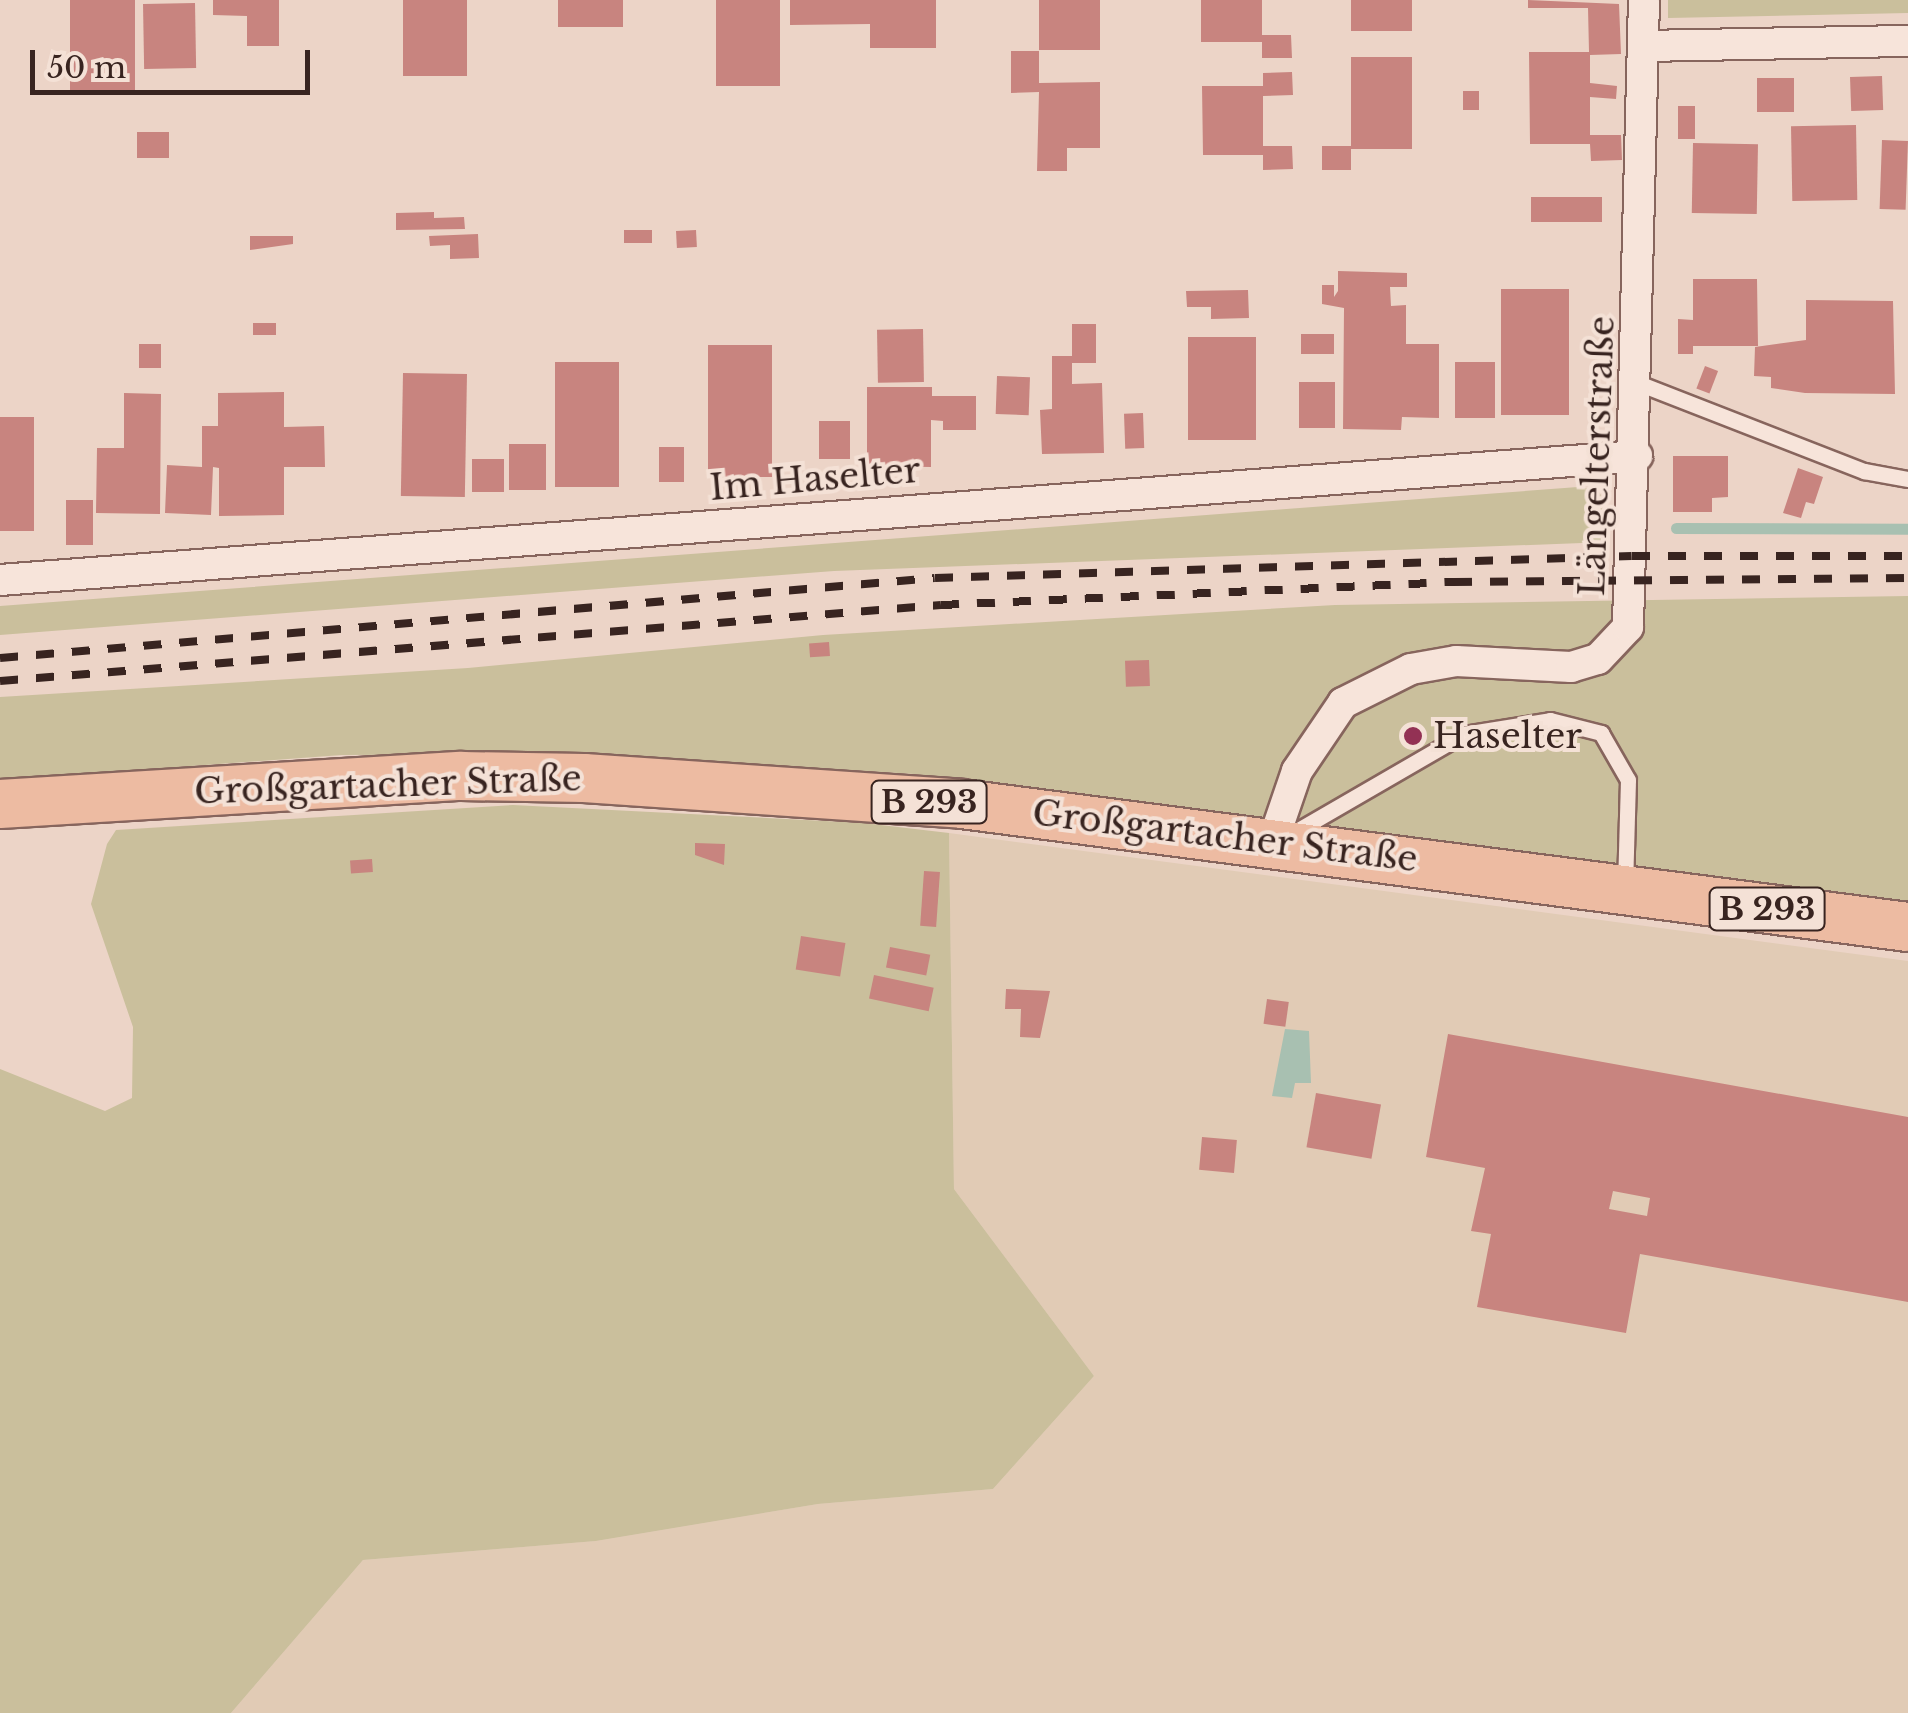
<!DOCTYPE html>
<meta charset="utf-8">
<style>
body{margin:0}
#map{position:relative;width:1908px;height:1713px;overflow:hidden;background:#ecd4c7;font-family:"Libre Baskerville",serif}
div>[style]{position:absolute}
.farmland>*{inset:0;background:#e1cbb5}
.green>*{inset:0;background:#cabf9c}
.water>*{inset:0;background:#a8c0b1}
.stream>*{height:11px;margin:-5.5px;padding:0 5.5px;transform-origin:5.5px;border-radius:5.5px;background:#a8c0b1}
.building>*{inset:0;background:#c8847f;transform-origin:0 0}
.roads{filter:drop-shadow(2px 0 #87655d) drop-shadow(-2px 0 #87655d) drop-shadow(0 2px #87655d) drop-shadow(0 -2px #87655d)}
.service>*{height:15px;margin:-7.5px;padding:0 7.5px;transform-origin:7.5px;border-radius:7.5px;background:#f7e4da}
.minor>*{height:30px;margin:-15px;padding:0 15px;transform-origin:15px;border-radius:15px;background:#f7e4da}
.primary>*{height:48px;margin:-24px;padding:0 24px;transform-origin:24px;border-radius:24px;background:#edbba2}
.rail>*{height:8px;margin-top:-4px;transform-origin:0;background:repeating-linear-gradient(90deg,#382420 0 18px,transparent 0 36px)}
.dots>*{width:28px;height:28px;translate:-50% -50%;box-sizing:border-box;border:5px solid #f4e1d6;border-radius:50%}
span{translate:-50% -50%;white-space:nowrap;text-align:center;line-height:1.15;-webkit-text-stroke:8px #f4e1d6;paint-order:stroke}
.shield-label span{padding:2px 8px;background:#f4e1d6;border:2px solid;border-radius:8px;-webkit-text-stroke-width:0}
.shield-label{font-size:32px;color:#382420;font-weight:700}
.street-label{font-size:35px;color:#382420}
.poi-label{font-size:35px;color:#382420}
.left{translate:0 -50%;text-align:left}
.scale{position:absolute;left:30px;top:50px;width:280px;height:45px;box-sizing:border-box;border:5px solid #382420;border-top:0;padding-left:12px;font-size:30px;line-height:35px;white-space:nowrap;color:#382420;-webkit-text-stroke:8px #f4e1d6;paint-order:stroke}
</style>
<div id="map">
<div class="farmland">
<div style="clip-path:polygon(949px 833px,1908px 961px,1908px 1713px,231px 1713px,363px 1560px,596px 1541px,818px 1504px,993px 1489px,1094px 1376px,954px 1189px)"></div>
</div>
<div class="green">
<div style="clip-path:polygon(1668px 0,1908px 0,1908px 13px,1668px 18px)"></div>
<div style="clip-path:polygon(1578px 487px,1598px 490px,1609px 509px,1608px 542px,834px 571px,0 635px,0 606px)"></div>
<div style="clip-path:polygon(1908px 596px,1908px 903px,914px 774px,586px 754px,342px 755px,0 780px,0 697px,468px 668px,823px 635px,1335px 605px)"></div>
<div style="clip-path:polygon(513px 805px,864px 823px,949px 833px,954px 1189px,1094px 1376px,993px 1489px,818px 1504px,596px 1541px,363px 1560px,231px 1713px,0 1713px,0 1069px,105px 1111px,132px 1098px,133px 1027px,91px 904px,107px 844px,116px 830px)"></div>
</div>
<div class="water">
<div style="clip-path:polygon(1285px 1029px,1309px 1031px,1311px 1083px,1295px 1083px,1292px 1098px,1272px 1096px)"></div>
</div>
<div class="stream">
<div style="left:1676px;top:528px;width:232px;rotate:0.2deg"></div>
</div>
<div class="building">
<div style="left:70px;top:0;width:65px;height:94px"></div>
<div style="clip-path:polygon(213px 0,279px 0,279px 46px,247px 46px,247px 16px,213px 15px)"></div>
<div style="left:403px;top:0;width:64px;height:76px"></div>
<div style="left:558px;top:0;width:65px;height:27px"></div>
<div style="left:716px;top:0;width:64px;height:86px"></div>
<div style="clip-path:polygon(790px 0,936px 0,936px 48px,870px 48px,870px 24px,790px 25px)"></div>
<div style="left:1039px;top:0;width:61px;height:50px"></div>
<div style="clip-path:polygon(1201px 0,1262px 0,1262px 35px,1291px 35px,1292px 58px,1262px 58px,1262px 42px,1201px 42px)"></div>
<div style="left:1351px;top:0;width:61px;height:31px"></div>
<div style="clip-path:polygon(1528px 0,1619px 4px,1621px 54px,1590px 55px,1590px 83px,1617px 86px,1616px 99px,1590px 97px,1590px 135px,1621px 135px,1622px 160px,1591px 161px,1590px 144px,1530px 144px,1529px 52px,1589px 52px,1588px 8px,1528px 8px)"></div>
<div style="left:195px;top:3px;width:65px;height:52px;rotate:89deg"></div>
<div style="clip-path:polygon(1011px 51px,1039px 51px,1039px 83px,1100px 82px,1100px 148px,1067px 148px,1067px 171px,1037px 171px,1039px 92px,1011px 93px)"></div>
<div style="left:1351px;top:57px;width:61px;height:92px"></div>
<div style="clip-path:polygon(1292px 72px,1293px 95px,1263px 96px,1263px 146px,1292px 146px,1293px 169px,1263px 170px,1263px 155px,1203px 155px,1202px 86px,1263px 86px,1263px 73px)"></div>
<div style="left:1882px;top:76px;width:34px;height:32px;rotate:88deg"></div>
<div style="left:1757px;top:78px;width:37px;height:34px"></div>
<div style="left:1463px;top:91px;width:16px;height:19px"></div>
<div style="left:1678px;top:106px;width:17px;height:33px"></div>
<div style="left:1856px;top:125px;width:75px;height:65px;rotate:89deg"></div>
<div style="left:137px;top:132px;width:32px;height:26px"></div>
<div style="left:1882px;top:140px;width:26px;height:69px;rotate:2deg"></div>
<div style="left:1693px;top:143px;width:65px;height:70px;rotate:1deg"></div>
<div style="left:1322px;top:146px;width:29px;height:24px"></div>
<div style="left:1602px;top:197px;width:25px;height:71px;rotate:90deg"></div>
<div style="clip-path:polygon(434px 212px,434px 218px,464px 217px,465px 229px,396px 230px,396px 213px)"></div>
<div style="left:624px;top:230px;width:28px;height:13px"></div>
<div style="left:696px;top:230px;width:17px;height:20px;rotate:87deg"></div>
<div style="clip-path:polygon(478px 234px,479px 258px,450px 259px,450px 245px,430px 246px,429px 236px)"></div>
<div style="clip-path:polygon(250px 236px,293px 236px,293px 244px,250px 250px)"></div>
<div style="clip-path:polygon(1338px 271px,1407px 273px,1407px 287px,1390px 287px,1391px 306px,1406px 305px,1406px 344px,1439px 344px,1439px 418px,1402px 417px,1401px 430px,1343px 429px,1344px 308px,1322px 304px,1322px 285px,1334px 285px,1334px 297px,1338px 291px)"></div>
<div style="clip-path:polygon(1693px 279px,1757px 279px,1758px 346px,1693px 346px,1693px 354px,1678px 354px,1678px 319px,1693px 320px)"></div>
<div style="left:1501px;top:289px;width:68px;height:126px"></div>
<div style="clip-path:polygon(1248px 290px,1249px 318px,1211px 319px,1211px 307px,1187px 307px,1186px 291px)"></div>
<div style="clip-path:polygon(1806px 300px,1893px 301px,1895px 394px,1805px 393px,1771px 388px,1771px 377px,1754px 376px,1755px 347px,1806px 340px)"></div>
<div style="left:253px;top:323px;width:23px;height:12px"></div>
<div style="clip-path:polygon(1072px 324px,1096px 324px,1096px 363px,1072px 363px,1072px 384px,1102px 383px,1104px 453px,1042px 454px,1040px 410px,1052px 409px,1052px 356px,1072px 356px)"></div>
<div style="left:923px;top:329px;width:53px;height:46px;rotate:89deg"></div>
<div style="left:1301px;top:334px;width:33px;height:20px"></div>
<div style="left:1256px;top:337px;width:103px;height:68px;rotate:90deg"></div>
<div style="left:139px;top:344px;width:22px;height:24px"></div>
<div style="left:708px;top:345px;width:64px;height:132px"></div>
<div style="left:555px;top:362px;width:64px;height:125px"></div>
<div style="left:1455px;top:362px;width:40px;height:56px"></div>
<div style="left:1705px;top:366px;width:14px;height:24px;rotate:21deg"></div>
<div style="left:403px;top:373px;width:64px;height:123px;rotate:1deg"></div>
<div style="left:997px;top:376px;width:33px;height:38px;rotate:2deg"></div>
<div style="left:1299px;top:382px;width:36px;height:46px"></div>
<div style="clip-path:polygon(867px 387px,932px 387px,932px 396px,976px 396px,976px 430px,943px 430px,943px 421px,931px 420px,931px 467px,867px 466px)"></div>
<div style="clip-path:polygon(284px 392px,284px 427px,324px 426px,325px 467px,284px 467px,284px 515px,219px 516px,219px 468px,213px 467px,211px 515px,165px 513px,167px 465px,202px 467px,202px 426px,218px 426px,218px 393px)"></div>
<div style="clip-path:polygon(124px 393px,161px 394px,160px 514px,96px 513px,97px 448px,124px 448px)"></div>
<div style="left:1143px;top:413px;width:35px;height:19px;rotate:88deg"></div>
<div style="left:0;top:417px;width:34px;height:114px"></div>
<div style="left:819px;top:421px;width:31px;height:38px"></div>
<div style="left:509px;top:444px;width:37px;height:46px"></div>
<div style="left:659px;top:447px;width:25px;height:35px"></div>
<div style="clip-path:polygon(1673px 456px,1728px 456px,1728px 497px,1712px 498px,1712px 512px,1673px 512px)"></div>
<div style="left:472px;top:459px;width:32px;height:33px"></div>
<div style="clip-path:polygon(1798px 468px,1823px 477px,1814px 504px,1806px 502px,1801px 518px,1783px 513px)"></div>
<div style="left:66px;top:500px;width:27px;height:45px"></div>
<div style="left:829px;top:642px;width:14px;height:20px;rotate:86deg"></div>
<div style="left:1149px;top:660px;width:26px;height:24px;rotate:88deg"></div>
<div style="clip-path:polygon(695px 843px,725px 844px,724px 865px,695px 855px)"></div>
<div style="left:372px;top:859px;width:13px;height:22px;rotate:86deg"></div>
<div style="left:924px;top:871px;width:16px;height:55px;rotate:4deg"></div>
<div style="left:801px;top:936px;width:45px;height:34px;rotate:9deg"></div>
<div style="left:890px;top:947px;width:41px;height:21px;rotate:11deg"></div>
<div style="left:874px;top:975px;width:61px;height:24px;rotate:12deg"></div>
<div style="clip-path:polygon(1006px 989px,1050px 991px,1040px 1038px,1020px 1037px,1021px 1009px,1005px 1009px)"></div>
<div style="left:1267px;top:999px;width:22px;height:25px;rotate:8deg"></div>
<div style="clip-path:polygon(evenodd,1448px 1034px,1908px 1117px,1908px 1302px,1640px 1254px,1626px 1333px,1477px 1307px,1491px 1234px,1471px 1231px,1485px 1168px,1426px 1157px,1448px 1034px,1613px 1191px,1650px 1198px,1647px 1216px,1609px 1209px,1613px 1191px)"></div>
<div style="left:1316px;top:1093px;width:66px;height:55px;rotate:10deg"></div>
<div style="left:1202px;top:1137px;width:35px;height:33px;rotate:5deg"></div>
</div>
<div class="roads">
<div class="service">
<div style="left:1638px;top:383px;width:243px;rotate:21.3deg"></div>
<div style="left:1864px;top:471px;width:45px;rotate:10.3deg"></div>
<div style="left:1293px;top:833px;width:198px;rotate:-30.1deg"></div>
<div style="left:1464px;top:734px;width:87px;rotate:-9.2deg"></div>
<div style="left:1550px;top:720px;width:53px;rotate:14.3deg"></div>
<div style="left:1601px;top:733px;width:54px;rotate:60.1deg"></div>
<div style="left:1628px;top:780px;width:106px;rotate:91.6deg"></div>
</div>
<div class="minor">
<div style="left:1644px;top:46px;width:264px;rotate:-1.1deg"></div>
<div style="left:0;top:580px;width:1642px;rotate:-4.33deg"></div>
<div style="left:1272px;top:844px;width:77px;rotate:-71.1deg"></div>
<div style="left:1297px;top:771px;width:82px;rotate:-55.9deg"></div>
<div style="left:1343px;top:703px;width:76px;rotate:-26.6deg"></div>
<div style="left:1411px;top:669px;width:46px;rotate:-10.1deg"></div>
<div style="left:1456px;top:661px;width:115px;rotate:3deg"></div>
<div style="left:1571px;top:667px;width:28px;rotate:-17deg"></div>
<div style="left:1598px;top:659px;width:44px;rotate:-46.8deg"></div>
<div style="left:1628px;top:627px;width:627px;rotate:-88.54deg"></div>
</div>
<div class="primary">
<div style="left:0;top:804px;width:462px;rotate:-3.5deg"></div>
<div style="left:461px;top:776px;width:123px;rotate:0.9deg"></div>
<div style="left:584px;top:778px;width:379px;rotate:3.9deg"></div>
<div style="left:962px;top:804px;width:954px;rotate:7.41deg"></div>
</div>
</div>
<div class="rail">
<div style="left:0;top:658px;width:938px;rotate:-4.89deg"></div>
<div style="left:935px;top:578px;width:697px;rotate:-1.81deg"></div>
<div style="left:1632px;top:556px;width:276px"></div>
<div style="left:0;top:681px;width:944px;rotate:-4.62deg"></div>
<div style="left:941px;top:605px;width:514px;rotate:-2.57deg"></div>
<div style="left:1454px;top:582px;width:454px;rotate:-0.5deg"></div>
</div>
<div class="dots">
<div style="left:1413px;top:736px;background:#933154"></div>
</div>
<div class="shield-label">
<span style="left:929px;top:802px">B 293</span>
<span style="left:1767px;top:909px">B 293</span>
</div>
<div class="street-label">
<span style="left:1597px;top:456px;rotate:-88deg">Längelterstraße</span>
<span style="left:815px;top:479px;rotate:-5deg">Im Haselter</span>
<span style="left:388px;top:785px;rotate:-2deg">Großgartacher Straße</span>
<span style="left:1225px;top:836px;rotate:7deg">Großgartacher Straße</span>
</div>
<div class="poi-label">
<span class="left" style="left:1433px;top:736px">Haselter</span>
</div>
<div class="scale">50 m</div>
</div>
